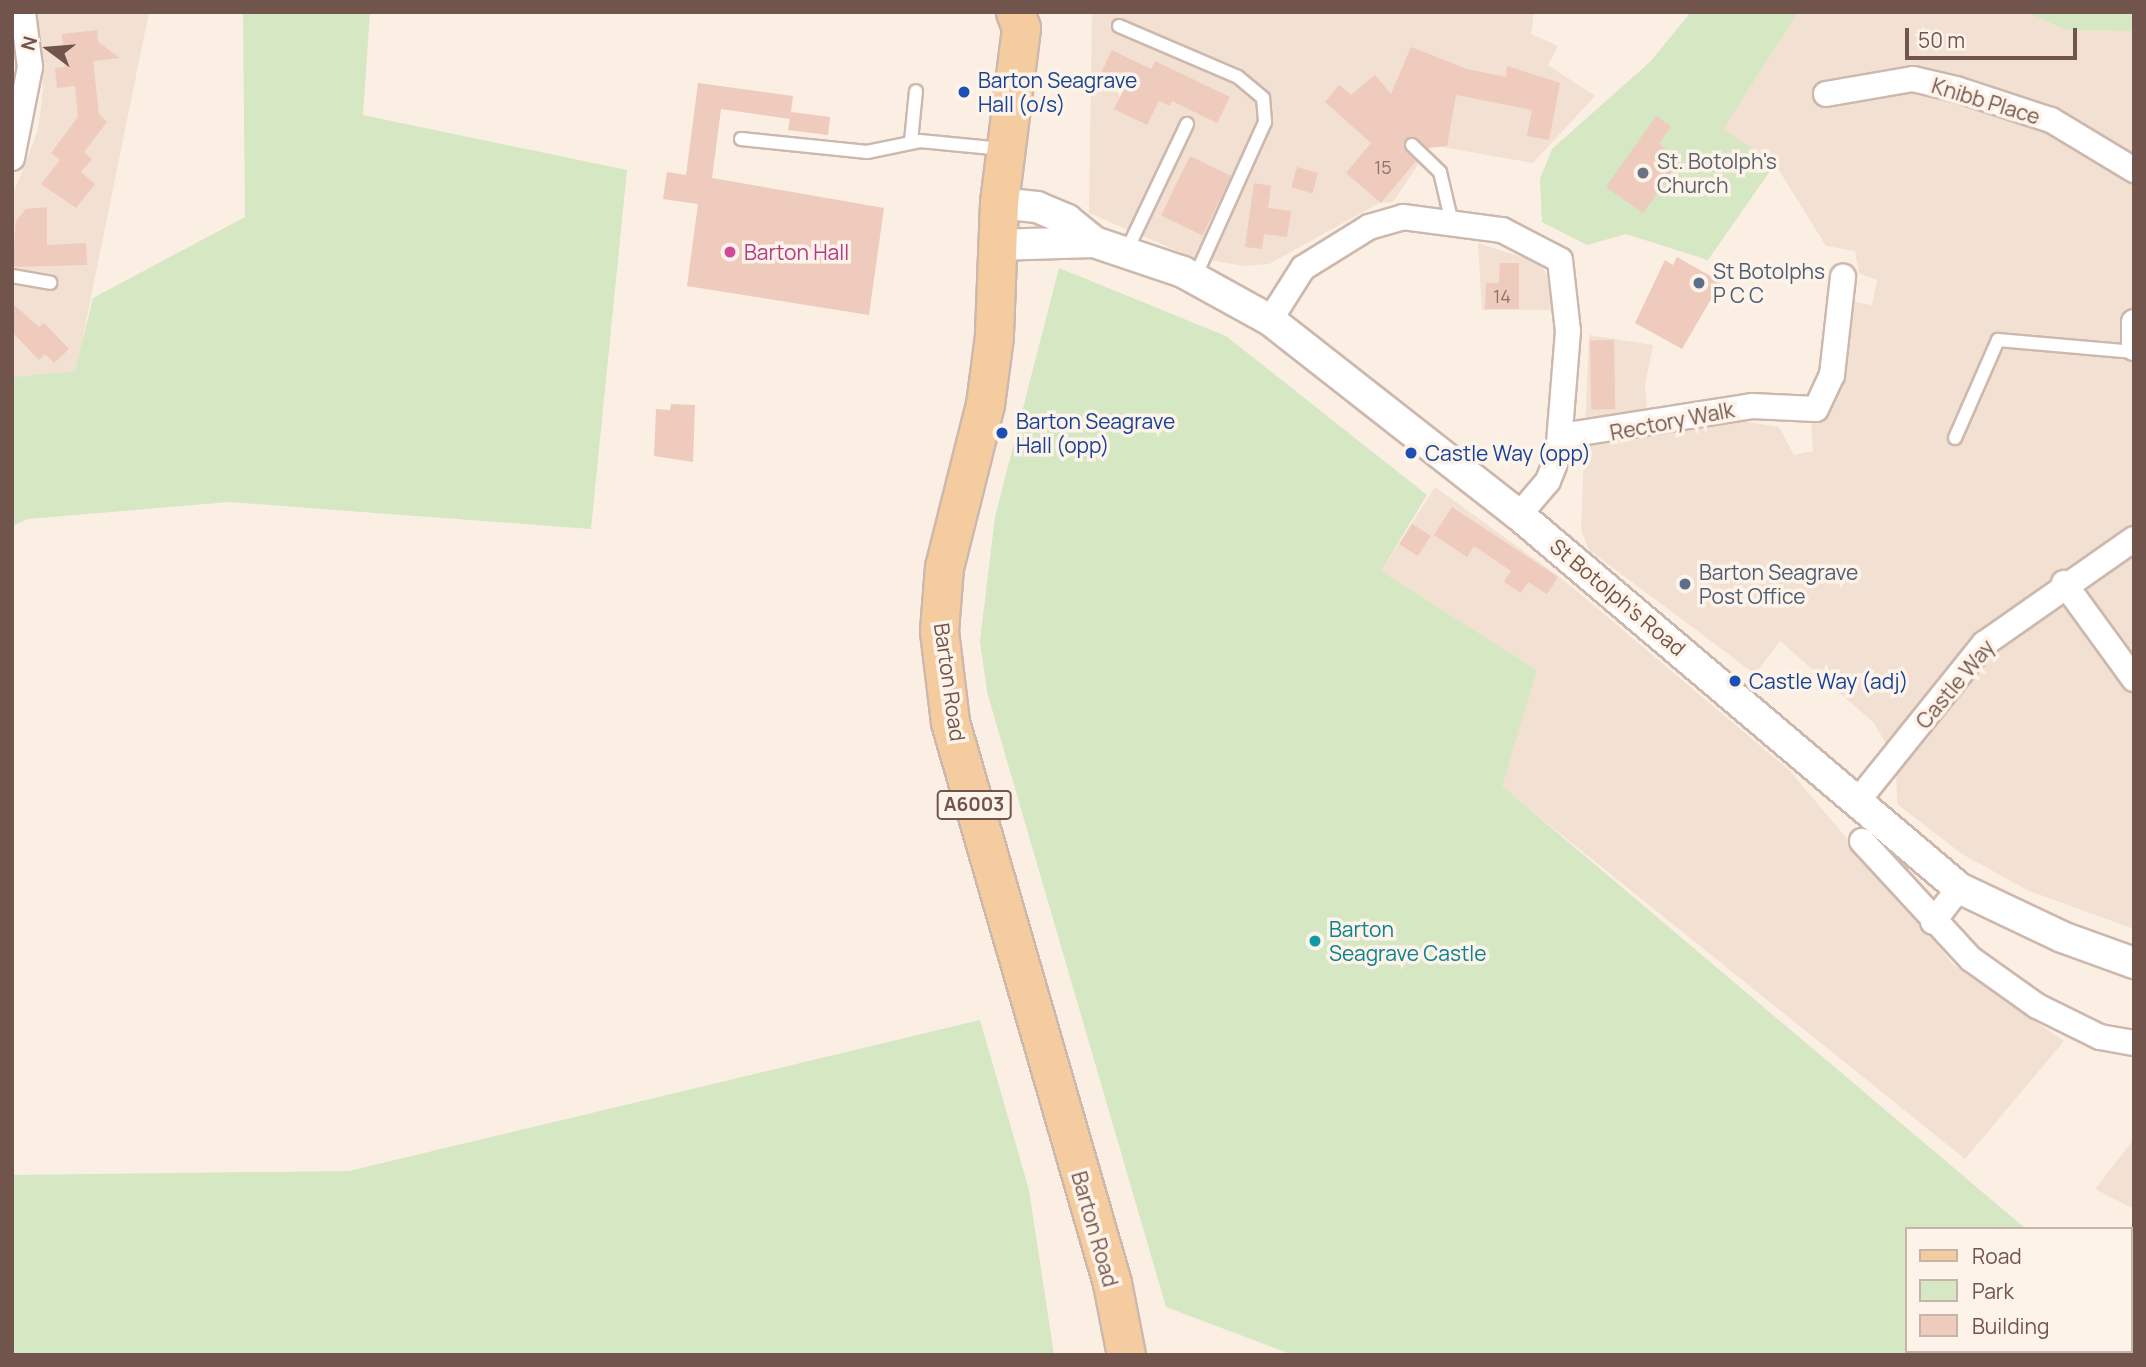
<!DOCTYPE html>
<style>
body{margin:0}
#map{position:relative;width:2146px;height:1367px;overflow:hidden;background:#fbefe3;font-family:Manrope,sans-serif}
div>[style]{position:absolute}
.residential>*{inset:0;background:#f2e0d2}
.green>*{inset:0;background:#d5e7c3}
.building>*{inset:0;background:#eecbbc;transform-origin:0 0}
.roads{filter:drop-shadow(2px 0 #cdb8ad) drop-shadow(-2px 0 #cdb8ad) drop-shadow(0 2px #cdb8ad) drop-shadow(0 -2px #cdb8ad)}
.service>*{height:12px;margin:-6px;padding:0 6px;transform-origin:6px;border-radius:6px;background:#fff}
.minor>*{height:24px;margin:-12px;padding:0 12px;transform-origin:12px;border-radius:12px;background:#fff}
.tertiary>*{height:30px;margin:-15px;padding:0 15px;transform-origin:15px;border-radius:15px;background:#fff}
.primary>*{height:37px;margin:-18.5px;padding:0 18.5px;transform-origin:18.5px;border-radius:18.5px;background:#f5cc9f}
.dots>*{width:19px;height:19px;translate:-50% -50%;box-sizing:border-box;border:4px solid #fef3e9;border-radius:50%}
span{translate:-50% -50%;white-space:nowrap;text-align:center;line-height:1.15;-webkit-text-stroke:7px #fef3e9;paint-order:stroke}
.number-label{font-size:18px;color:#907267}
.number-label span{-webkit-text-stroke-width:0}
.shield-label span{padding:2px 5px;background:#fef3e9;border:2px solid;border-radius:5px;-webkit-text-stroke-width:0}
.shield-label{font-size:19px;color:#71544b;font-weight:700}
.transit-label{font-size:21px;color:#164399}
.left{translate:0 -50%;text-align:left}
.street-label{font-size:21px;color:#71544b}
.worship-label{font-size:21px;color:#5b616d}
.hotel-label{font-size:21px;color:#b23c85}
.service-label{font-size:21px;color:#4e5e75}
.culture-label{font-size:21px;color:#0d838f}
.frame{position:absolute;inset:0;border:14px solid #71544b;pointer-events:none}
.legend{position:absolute;left:1905px;top:1227px;width:228px;height:126px;box-sizing:border-box;background:#fef3e9;border:2px solid #c6b3aa;margin:0;padding:9px 12px;list-style:none;font-size:21px;color:#71544b}
.legend li{display:flex;align-items:center;gap:14px;height:35px}
.legend b{width:35px;border:2px solid #c6b3aa}
.north{position:absolute;left:14px;top:14px;width:70px;height:70px;-webkit-text-stroke:5px #fef3e9;paint-order:stroke;rotate:286deg;font-size:19px;font-weight:700;line-height:28px;text-align:center;color:#71544b}
.north::after{content:'';display:block;margin:auto;width:24px;height:32px;background:#71544b;clip-path:polygon(50% 0,100% 100%,50% 72%,0 100%)}
.scale{position:absolute;left:1905px;top:28px;width:172px;height:32px;box-sizing:border-box;border:4px solid #71544b;border-top:0;padding-left:9px;font-size:21px;line-height:24px;white-space:nowrap;color:#71544b;-webkit-text-stroke:5px #fef3e9;paint-order:stroke}
</style>
<div id="map">
<div class="residential">
<div style="clip-path:polygon(38px 12px,149px 12px,76px 371px,12px 377px,12px 197px,38px 130px,43px 89px)"></div>
<div style="clip-path:polygon(1092px 12px,1534px 12px,1531px 34px,1558px 46px,1548px 65px,1595px 96px,1533px 163px,1431px 145px,1393px 202px,1379px 203px,1269px 264px,1243px 266px,1189px 256px,1089px 213px)"></div>
<div style="clip-path:polygon(1798px 12px,2026px 12px,2066px 30px,2134px 31px,2134px 929px,2029px 891px,1962px 854px,1897px 804px,1896px 760px,1873px 722px,1780px 641px,1755px 674px,1589px 550px,1581px 529px,1589px 335px,1653px 345px,1645px 385px,1649px 433px,1735px 420px,1779px 427px,1794px 455px,1813px 451px,1811px 419px,1849px 301px,1872px 305px,1877px 280px,1859px 273px,1855px 251px,1826px 246px,1775px 164px,1722px 129px)"></div>
<div style="clip-path:polygon(1478px 243px,1540px 263px,1550px 281px,1551px 310px,1482px 310px)"></div>
<div style="clip-path:polygon(1435px 487px,1561px 578px,1789px 770px,1954px 965px,2064px 1041px,1965px 1159px,1501px 786px,1537px 670px,1381px 571px)"></div>
<div style="clip-path:polygon(2134px 1139px,2134px 1209px,2095px 1189px)"></div>
</div>
<div class="green">
<div style="clip-path:polygon(243px 12px,370px 12px,363px 115px,627px 170px,591px 529px,229px 502px,28px 519px,12px 526px,12px 377px,75px 371px,93px 298px,245px 217px)"></div>
<div style="clip-path:polygon(1691px 12px,1798px 12px,1723px 129px,1775px 164px,1708px 260px,1626px 234px,1587px 245px,1542px 222px,1540px 179px,1552px 149px,1651px 61px)"></div>
<div style="clip-path:polygon(2026px 12px,2134px 12px,2134px 31px,2066px 30px)"></div>
<div style="clip-path:polygon(1059px 268px,1226px 336px,1427px 495px,1381px 571px,1537px 670px,1502px 786px,2026px 1229px,1906px 1229px,1906px 1351px,2130px 1351px,2130px 1317px,2134px 1355px,1293px 1355px,1166px 1307px,987px 692px,980px 641px,995px 517px)"></div>
<div style="clip-path:polygon(980px 1020px,1029px 1190px,1054px 1355px,12px 1355px,12px 1175px,349px 1171px)"></div>
</div>
<div class="building">
<div style="clip-path:polygon(97px 30px,98px 42px,120px 58px,93px 61px,99px 114px,107px 122px,84px 152px,92px 159px,81px 172px,95px 184px,76px 208px,41px 184px,60px 160px,51px 153px,78px 117px,75px 86px,57px 88px,55px 68px,65px 67px,62px 34px)"></div>
<div style="clip-path:polygon(1411px 47px,1467px 69px,1506px 77px,1507px 66px,1560px 83px,1549px 140px,1527px 136px,1532px 110px,1456px 95px,1447px 146px,1428px 148px,1415px 137px,1406px 138px,1404px 148px,1416px 161px,1381px 203px,1346px 173px,1371px 143px,1325px 102px,1339px 85px,1351px 95px,1375px 75px,1391px 94px)"></div>
<div style="clip-path:polygon(1112px 50px,1151px 69px,1155px 61px,1230px 97px,1217px 123px,1172px 101px,1170px 106px,1159px 101px,1147px 125px,1114px 109px,1126px 85px,1101px 73px)"></div>
<div style="clip-path:polygon(698px 83px,793px 96px,791px 112px,830px 117px,828px 135px,788px 130px,790px 119px,721px 109px,712px 178px,884px 208px,869px 315px,687px 286px,698px 204px,663px 199px,667px 172px,686px 175px)"></div>
<div style="clip-path:polygon(1656px 116px,1671px 126px,1659px 144px,1681px 160px,1643px 213px,1606px 187px)"></div>
<div style="left:1190px;top:156px;width:46px;height:66px;rotate:26deg"></div>
<div style="left:1297px;top:167px;width:22px;height:21px;rotate:16deg"></div>
<div style="clip-path:polygon(1254px 183px,1271px 186px,1268px 208px,1291px 211px,1287px 237px,1264px 234px,1262px 249px,1245px 247px)"></div>
<div style="clip-path:polygon(47px 207px,47px 245px,86px 243px,87px 265px,12px 267px,16px 221px,26px 209px)"></div>
<div style="clip-path:polygon(1677px 257px,1721px 282px,1682px 349px,1635px 323px,1665px 260px,1673px 265px)"></div>
<div style="clip-path:polygon(1500px 263px,1519px 263px,1519px 309px,1485px 309px,1486px 283px,1499px 283px)"></div>
<div style="clip-path:polygon(12px 303px,39px 327px,44px 323px,69px 349px,54px 363px,45px 354px,39px 360px,12px 332px)"></div>
<div style="left:1614px;top:340px;width:69px;height:24px;rotate:89deg"></div>
<div style="clip-path:polygon(671px 404px,695px 405px,693px 462px,654px 456px,656px 409px,670px 410px)"></div>
<div style="clip-path:polygon(1452px 507px,1558px 577px,1547px 594px,1528px 582px,1521px 593px,1504px 582px,1511px 571px,1474px 546px,1467px 557px,1434px 535px)"></div>
<div style="left:1412px;top:524px;width:22px;height:24px;rotate:32deg"></div>
</div>
<div class="roads">
<div class="service">
<div style="left:1119px;top:26px;width:129px;rotate:23.2deg"></div>
<div style="left:1238px;top:77px;width:33px;rotate:40deg"></div>
<div style="left:1263px;top:98px;width:24px;rotate:85deg"></div>
<div style="left:1265px;top:122px;width:170px;rotate:114.3deg"></div>
<div style="left:741px;top:139px;width:127px;rotate:5.9deg"></div>
<div style="left:867px;top:152px;width:54px;rotate:-11.7deg"></div>
<div style="left:920px;top:141px;width:83px;rotate:5.5deg"></div>
<div style="left:911px;top:141px;width:50px;rotate:-84.3deg"></div>
<div style="left:1412px;top:145px;width:39px;rotate:44deg"></div>
<div style="left:1440px;top:172px;width:48px;rotate:76.8deg"></div>
<div style="left:1126px;top:252px;width:142px;rotate:-64.5deg"></div>
<div style="left:12px;top:276px;width:39px;rotate:10deg"></div>
<div style="left:1955px;top:438px;width:107px;rotate:-66.3deg"></div>
<div style="left:1998px;top:340px;width:137px;rotate:5deg"></div>
</div>
<div class="minor">
<div style="left:1826px;top:94px;width:88px;rotate:-9.8deg"></div>
<div style="left:1913px;top:79px;width:44px;rotate:13.1deg"></div>
<div style="left:1956px;top:89px;width:100px;rotate:18.1deg"></div>
<div style="left:2051px;top:120px;width:97px;rotate:31.1deg"></div>
<div style="left:12px;top:158px;width:93px;rotate:-78.8deg"></div>
<div style="left:30px;top:67px;width:55px;rotate:-97.3deg"></div>
<div style="left:1270px;top:320px;width:62px;rotate:-57.6deg"></div>
<div style="left:1303px;top:268px;width:78px;rotate:-31.8deg"></div>
<div style="left:1369px;top:227px;width:35px;rotate:-16deg"></div>
<div style="left:1403px;top:217px;width:100px;rotate:7.5deg"></div>
<div style="left:1502px;top:230px;width:65px;rotate:27.3deg"></div>
<div style="left:1560px;top:260px;width:71px;rotate:83.6deg"></div>
<div style="left:1568px;top:331px;width:125px;rotate:94.6deg"></div>
<div style="left:1558px;top:456px;width:27px;rotate:112deg"></div>
<div style="left:1548px;top:481px;width:45px;rotate:130.5deg"></div>
<div style="left:2134px;top:322px;width:26px;rotate:90deg"></div>
<div style="left:1561px;top:436px;width:193px;rotate:-8.9deg"></div>
<div style="left:1752px;top:406px;width:64px;rotate:2.7deg"></div>
<div style="left:1816px;top:409px;width:38px;rotate:-65deg"></div>
<div style="left:1832px;top:375px;width:99px;rotate:-83.6deg"></div>
<div style="left:2064px;top:583px;width:119px;rotate:53.9deg"></div>
<div style="left:1860px;top:798px;width:198px;rotate:-51.2deg"></div>
<div style="left:1984px;top:644px;width:183px;rotate:-35deg"></div>
<div style="left:1862px;top:841px;width:161px;rotate:47.3deg"></div>
<div style="left:1971px;top:959px;width:81px;rotate:35.5deg"></div>
<div style="left:2037px;top:1006px;width:70px;rotate:26.2deg"></div>
<div style="left:2100px;top:1037px;width:35px;rotate:10deg"></div>
<div style="left:1933px;top:922px;width:43px;rotate:-52.6deg"></div>
</div>
<div class="tertiary">
<div style="left:999px;top:203px;width:38px;rotate:6deg"></div>
<div style="left:1037px;top:207px;width:33px;rotate:23deg"></div>
<div style="left:1067px;top:220px;width:35px;rotate:39deg"></div>
<div style="left:1094px;top:242px;width:94px;rotate:18.6deg"></div>
<div style="left:1183px;top:272px;width:99px;rotate:28.9deg"></div>
<div style="left:1270px;top:320px;width:316px;rotate:38.1deg"></div>
<div style="left:1519px;top:515px;width:577px;rotate:40.29deg"></div>
<div style="left:1959px;top:888px;width:114px;rotate:25.4deg"></div>
<div style="left:2062px;top:937px;width:77px;rotate:19.9deg"></div>
<div style="left:995px;top:245px;width:99px;rotate:-1.7deg"></div>
</div>
<div class="primary">
<div style="left:1015px;top:12px;width:17px;rotate:69deg"></div>
<div style="left:1021px;top:28px;width:176px;rotate:97.2deg"></div>
<div style="left:999px;top:203px;width:133px;rotate:92.2deg"></div>
<div style="left:994px;top:336px;width:69px;rotate:97.5deg"></div>
<div style="left:985px;top:404px;width:168px;rotate:104.1deg"></div>
<div style="left:944px;top:567px;width:64px;rotate:94.5deg"></div>
<div style="left:939px;top:631px;width:92px;rotate:83.1deg"></div>
<div style="left:950px;top:722px;width:584px;rotate:73.89deg"></div>
<div style="left:1112px;top:1283px;width:73px;rotate:79deg"></div>
</div>
</div>
<div class="dots">
<div style="left:964px;top:92px;background:#1a4fb4"></div>
<div style="left:1643px;top:173px;background:#6b7280"></div>
<div style="left:730px;top:252px;background:#d1479c"></div>
<div style="left:1699px;top:283px;background:#5c6f8a"></div>
<div style="left:1002px;top:433px;background:#1a4fb4"></div>
<div style="left:1411px;top:453px;background:#1a4fb4"></div>
<div style="left:1685px;top:584px;background:#5c6f8a"></div>
<div style="left:1735px;top:681px;background:#1a4fb4"></div>
<div style="left:1315px;top:941px;background:#0f9aa8"></div>
</div>
<div class="number-label">
<span style="left:1383px;top:167px">15</span>
<span style="left:1502px;top:296px">14</span>
</div>
<div class="shield-label">
<span style="left:974px;top:805px">A6003</span>
</div>
<div class="transit-label">
<span class="left" style="left:978px;top:92px">Barton Seagrave<br>Hall (o/s)</span>
<span class="left" style="left:1016px;top:433px">Barton Seagrave<br>Hall (opp)</span>
<span class="left" style="left:1425px;top:453px">Castle Way (opp)</span>
<span class="left" style="left:1749px;top:681px">Castle Way (adj)</span>
</div>
<div class="street-label">
<span style="left:1986px;top:101px;rotate:17deg">Knibb Place</span>
<span style="left:1672px;top:421px;rotate:-11deg">Rectory Walk</span>
<span style="left:1618px;top:597px;rotate:40deg">St Botolph's Road</span>
<span style="left:950px;top:682px;rotate:82deg">Barton Road</span>
<span style="left:1955px;top:684px;rotate:-50deg">Castle Way</span>
<span style="left:1095px;top:1229px;rotate:74deg">Barton Road</span>
</div>
<div class="worship-label">
<span class="left" style="left:1657px;top:173px">St. Botolph's<br>Church</span>
</div>
<div class="hotel-label">
<span class="left" style="left:744px;top:252px">Barton Hall</span>
</div>
<div class="service-label">
<span class="left" style="left:1713px;top:283px">St Botolphs<br>P C C</span>
<span class="left" style="left:1699px;top:584px">Barton Seagrave<br>Post Office</span>
</div>
<div class="culture-label">
<span class="left" style="left:1329px;top:941px">Barton<br>Seagrave Castle</span>
</div>
<div class="frame"></div>
<ul class="legend">
<li><b style="height:9px;background:#f5cc9f"></b>Road</li>
<li><b style="height:19px;background:#d5e7c3"></b>Park</li>
<li><b style="height:19px;background:#eecbbc"></b>Building</li>
</ul>
<div class="north">N</div>
<div class="scale">50 m</div>
</div>
